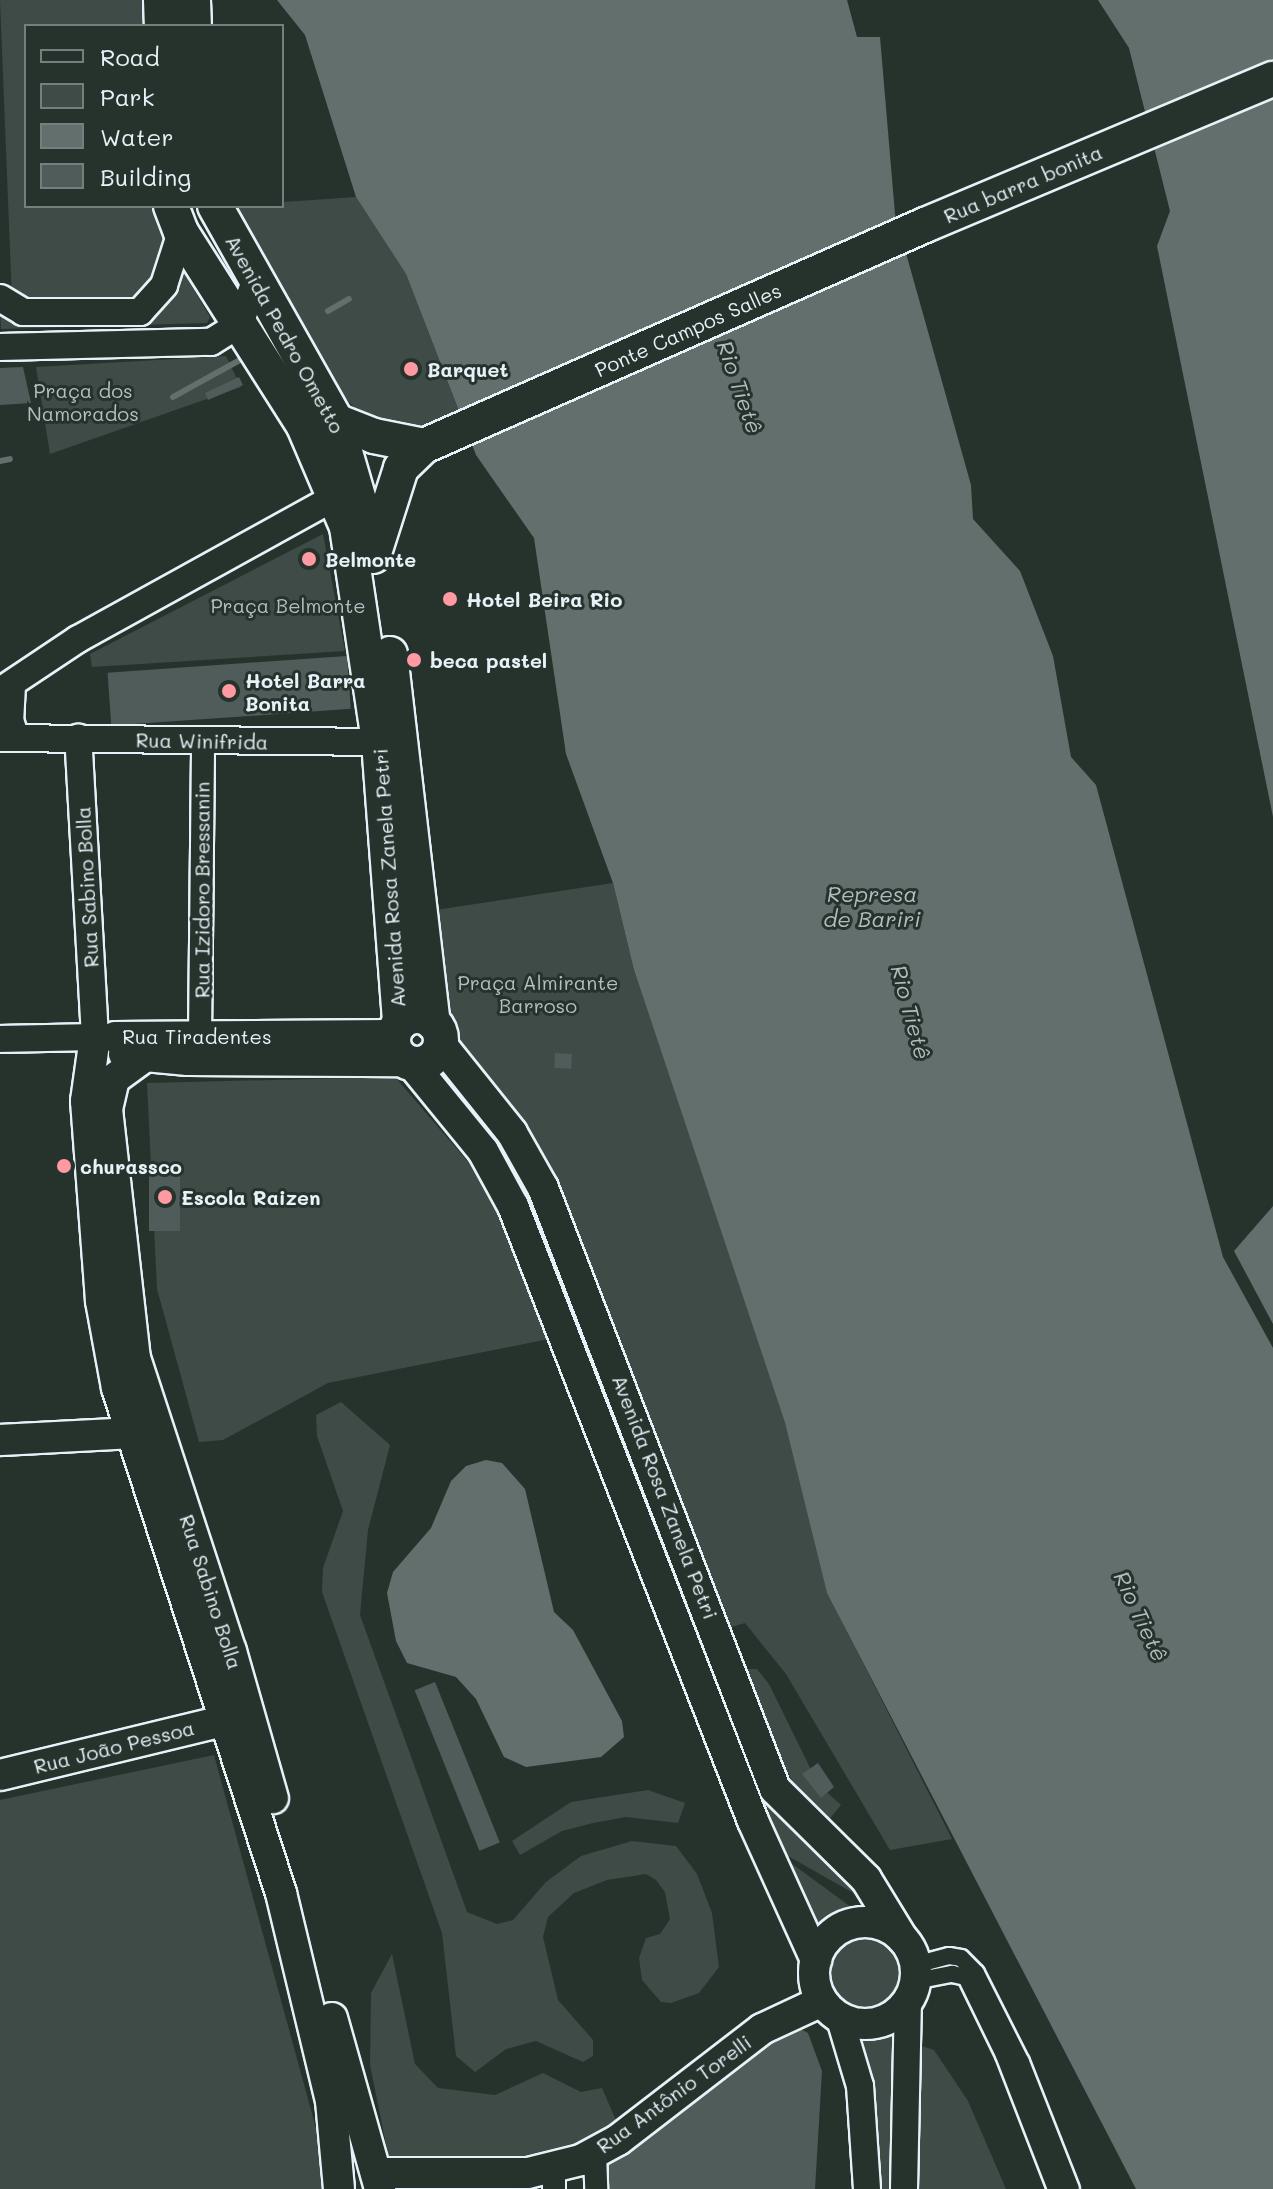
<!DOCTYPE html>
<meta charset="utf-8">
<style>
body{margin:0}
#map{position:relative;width:1273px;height:2189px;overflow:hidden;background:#26332d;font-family:Mali,sans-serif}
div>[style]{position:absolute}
.green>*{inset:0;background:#3e4b47}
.round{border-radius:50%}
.water>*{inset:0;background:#636f6d}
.stream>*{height:6px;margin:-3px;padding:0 3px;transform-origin:3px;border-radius:3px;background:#636f6d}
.building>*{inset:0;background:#505c59;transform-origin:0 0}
.roads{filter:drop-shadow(2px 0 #e8f1f8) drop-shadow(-2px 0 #e8f1f8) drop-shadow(0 2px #e8f1f8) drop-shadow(0 -2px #e8f1f8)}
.pedestrian>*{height:16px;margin:-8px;padding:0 8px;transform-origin:8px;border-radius:8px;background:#26332d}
.minor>*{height:22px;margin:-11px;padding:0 11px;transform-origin:11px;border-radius:11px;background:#26332d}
.tertiary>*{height:26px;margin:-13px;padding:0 13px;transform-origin:13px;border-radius:13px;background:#26332d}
.secondary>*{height:30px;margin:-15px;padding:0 15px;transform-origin:15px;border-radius:15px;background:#26332d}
.secondary>.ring{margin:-15px;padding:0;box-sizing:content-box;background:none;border:30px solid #26332d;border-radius:50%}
.primary>*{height:34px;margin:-17px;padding:0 17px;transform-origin:17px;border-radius:17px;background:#26332d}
.primary>.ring{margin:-17px;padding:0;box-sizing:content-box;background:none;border:34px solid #26332d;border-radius:50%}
.dots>*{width:22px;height:22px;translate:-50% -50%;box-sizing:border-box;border:4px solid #26332d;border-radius:50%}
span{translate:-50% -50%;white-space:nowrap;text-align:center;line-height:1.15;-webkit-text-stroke:6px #26332d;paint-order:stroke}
.street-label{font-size:20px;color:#e8f1f8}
.poi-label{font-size:20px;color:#e8f1f8;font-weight:700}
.left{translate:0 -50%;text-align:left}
.park-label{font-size:20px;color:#b5bfc3}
.water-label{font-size:22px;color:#b3bdc0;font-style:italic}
.legend{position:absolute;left:24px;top:24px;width:260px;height:184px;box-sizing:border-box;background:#26332d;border:2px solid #747f7e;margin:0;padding:10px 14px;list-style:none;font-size:24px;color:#e8f1f8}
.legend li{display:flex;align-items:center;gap:16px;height:40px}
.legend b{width:40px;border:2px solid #747f7e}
</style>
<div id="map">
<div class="green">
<div style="clip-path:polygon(0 0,158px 0,159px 26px,26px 26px,26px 206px,170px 206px,162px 275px,138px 298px,12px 300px)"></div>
<div style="clip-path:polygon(356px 197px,406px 274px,463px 422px,432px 435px,374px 427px,340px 393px,227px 206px)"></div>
<div style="clip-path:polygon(176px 260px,210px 317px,207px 323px,1px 329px,0 306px,135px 318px)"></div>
<div style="clip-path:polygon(226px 356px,241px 387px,50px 454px,36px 367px)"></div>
<div style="clip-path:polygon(323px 534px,345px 651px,92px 667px,90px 654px)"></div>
<div style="clip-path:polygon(613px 883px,634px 970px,785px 1423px,827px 1592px,952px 1839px,890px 1850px,786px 1674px,745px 1623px,721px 1630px,552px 1195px,441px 1030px,422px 912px)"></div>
<div style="clip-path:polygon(395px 1077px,494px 1192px,549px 1339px,328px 1383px,223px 1440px,199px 1442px,157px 1289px,147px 1083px)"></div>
<div style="clip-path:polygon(341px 1402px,390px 1445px,368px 1530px,360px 1615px,467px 1912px,497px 1924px,513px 1920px,546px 1882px,581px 1856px,632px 1841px,676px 1846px,697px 1874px,712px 1913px,719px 1967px,699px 1993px,671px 2003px,661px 2002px,642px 1980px,639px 1958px,646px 1938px,660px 1934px,670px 1919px,665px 1892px,656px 1880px,646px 1874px,607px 1880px,574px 1893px,548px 1917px,543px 1937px,558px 2000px,593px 2040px,593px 2056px,583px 2062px,536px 2041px,506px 2049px,475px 2072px,456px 2056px,442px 1933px,322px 1592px,323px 1568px,343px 1511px,317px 1436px,316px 1415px)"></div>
<div style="clip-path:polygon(719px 1654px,765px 1780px,854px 1876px,862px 1898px,781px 1852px,698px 1662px)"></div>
<div style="clip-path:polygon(748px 1669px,757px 1669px,769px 1684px,818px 1784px,841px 1805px,827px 1822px,798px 1794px,766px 1727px)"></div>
<div style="clip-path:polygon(214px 1755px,323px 2154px,323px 2189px,0 2189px,0 1800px)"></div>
<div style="clip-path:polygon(648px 1790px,685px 1803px,678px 1823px,626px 1817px,593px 1823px,562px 1831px,520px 1855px,512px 1841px,571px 1802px)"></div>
<div style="clip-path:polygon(780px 1855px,855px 1910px,852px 1924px,815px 1946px)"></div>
<div class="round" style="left:822px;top:1928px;width:88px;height:88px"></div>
<div style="clip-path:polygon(392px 1954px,415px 2064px,438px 2088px,495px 2095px,543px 2073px,581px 2092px,602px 2088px,620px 2130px,538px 2164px,390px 2164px,370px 2065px,371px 1993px)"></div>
<div style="clip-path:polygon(900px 2019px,896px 2189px,872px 2189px,849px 2029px,864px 2033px)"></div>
<div style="clip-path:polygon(913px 2043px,934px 2050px,968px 2101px,1006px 2189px,908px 2189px)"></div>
</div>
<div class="water">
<div style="clip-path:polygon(277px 0,847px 0,857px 37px,880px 37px,895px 214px,971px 485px,973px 519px,1020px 571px,1053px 656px,1071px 757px,1096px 785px,1223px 1257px,1273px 1348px,1273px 2189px,1136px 2189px,827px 1593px,785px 1423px,634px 970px,613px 883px,566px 754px,534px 538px,476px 455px,406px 274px,356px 197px,305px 35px)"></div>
<div style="clip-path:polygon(1098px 0,1273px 0,1273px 817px,1157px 246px,1170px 211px,1129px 48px)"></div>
<div style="clip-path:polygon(1273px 1206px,1273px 1324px,1234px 1251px)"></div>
<div style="clip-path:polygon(486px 1460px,502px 1463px,525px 1489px,554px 1612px,573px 1630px,622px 1721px,624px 1737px,601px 1757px,526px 1767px,504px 1757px,476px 1699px,456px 1677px,407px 1663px,396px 1641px,387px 1593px,393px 1572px,431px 1528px,451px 1481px,466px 1466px)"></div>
</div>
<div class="stream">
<div style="left:328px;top:311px;width:24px;rotate:-30deg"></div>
<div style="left:173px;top:397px;width:85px;rotate:-29deg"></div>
<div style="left:0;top:461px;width:10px;rotate:-11deg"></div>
</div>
<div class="building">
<div style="clip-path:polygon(23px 367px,31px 403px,0 405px,0 368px)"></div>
<div style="clip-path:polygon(239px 377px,243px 385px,208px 400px,205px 393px)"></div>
<div style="left:347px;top:656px;width:53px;height:240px;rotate:86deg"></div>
<div style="left:555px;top:1053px;width:17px;height:15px;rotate:3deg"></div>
<div style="left:149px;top:1164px;width:31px;height:67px"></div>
<div style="left:435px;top:1682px;width:173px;height:22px;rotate:68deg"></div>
<div style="clip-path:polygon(818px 1763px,834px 1787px,821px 1798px,802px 1774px)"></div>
<div style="clip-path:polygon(793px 2025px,808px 2033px,822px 2071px,815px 2189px,608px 2189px,607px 2156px)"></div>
</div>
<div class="roads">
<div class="pedestrian">
<div style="left:915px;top:1965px;width:35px;rotate:-15deg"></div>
<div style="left:949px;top:1956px;width:12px;rotate:9deg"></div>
<div style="left:961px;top:1958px;width:21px;rotate:45deg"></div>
<div style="left:976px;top:1973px;width:100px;rotate:63.2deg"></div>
<div style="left:1021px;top:2062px;width:136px;rotate:68.5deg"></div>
<div style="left:915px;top:1981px;width:38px;rotate:-11deg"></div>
<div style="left:952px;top:1974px;width:14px;rotate:12deg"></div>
<div style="left:966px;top:1977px;width:87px;rotate:64deg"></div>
<div style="left:1004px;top:2055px;width:144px;rotate:68.8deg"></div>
</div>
<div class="minor">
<div style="left:200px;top:1037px;width:295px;rotate:-89.4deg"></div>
<div style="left:595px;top:2153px;width:36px;rotate:88deg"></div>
<div style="left:554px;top:2169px;width:20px;rotate:90deg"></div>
</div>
<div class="tertiary">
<div style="left:0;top:298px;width:27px;rotate:31deg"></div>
<div style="left:23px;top:312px;width:117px"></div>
<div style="left:140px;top:312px;width:36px;rotate:-48deg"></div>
<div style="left:164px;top:285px;width:56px;rotate:-72.2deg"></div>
<div style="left:0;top:347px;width:211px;rotate:-1.4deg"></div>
<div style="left:211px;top:342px;width:34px;rotate:-32deg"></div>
<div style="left:240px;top:324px;width:49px;rotate:-70.8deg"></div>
<div style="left:12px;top:685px;width:35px;rotate:93deg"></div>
<div style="left:10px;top:720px;width:19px;rotate:72deg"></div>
<div style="left:0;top:691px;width:94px;rotate:-33.7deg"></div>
<div style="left:78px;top:639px;width:296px;rotate:-28.9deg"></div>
<div style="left:0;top:738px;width:396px;rotate:0.6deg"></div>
<div style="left:0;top:1039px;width:95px;rotate:-1.2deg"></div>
<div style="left:95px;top:1037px;width:300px;rotate:-93.2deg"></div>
<div style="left:840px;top:2019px;width:70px;rotate:73.4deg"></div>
<div style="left:860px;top:2086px;width:103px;rotate:86.1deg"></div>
<div style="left:904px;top:2189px;width:187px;rotate:-88.8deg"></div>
</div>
<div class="secondary">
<div style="left:95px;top:1037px;width:65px;rotate:98deg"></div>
<div style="left:86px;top:1101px;width:201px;rotate:85.7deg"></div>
<div style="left:101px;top:1301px;width:88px;rotate:79.6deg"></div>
<div style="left:117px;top:1388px;width:531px;rotate:72.01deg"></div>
<div style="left:281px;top:1893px;width:214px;rotate:76.5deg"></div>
<div style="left:331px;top:2101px;width:88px;rotate:84.8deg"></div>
<div style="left:115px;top:1037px;width:278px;rotate:-0.4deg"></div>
<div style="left:440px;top:1043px;width:115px;rotate:51.3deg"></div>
<div style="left:512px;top:1133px;width:63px;rotate:60.6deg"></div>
<div style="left:543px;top:1188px;width:644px;rotate:68.89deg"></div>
<div style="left:775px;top:1789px;width:128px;rotate:44.7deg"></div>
<div style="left:866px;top:1879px;width:69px;rotate:58.6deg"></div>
<div style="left:124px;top:1054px;width:64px;rotate:5.4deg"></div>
<div style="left:188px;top:1060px;width:216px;rotate:0.3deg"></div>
<div style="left:144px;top:1057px;width:37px;rotate:144deg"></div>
<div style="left:114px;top:1079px;width:31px;rotate:103deg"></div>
<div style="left:107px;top:1109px;width:251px;rotate:83.6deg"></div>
<div style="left:135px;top:1358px;width:308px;rotate:71.9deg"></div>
<div style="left:231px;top:1651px;width:153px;rotate:74.1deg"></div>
<div style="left:412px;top:1064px;width:112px;rotate:50.8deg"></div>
<div style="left:483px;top:1151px;width:63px;rotate:61.4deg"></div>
<div style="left:513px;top:1206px;width:660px;rotate:68.68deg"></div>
<div style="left:753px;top:1821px;width:153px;rotate:65.6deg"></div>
<div style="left:0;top:1440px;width:152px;rotate:-3deg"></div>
<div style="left:0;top:1775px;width:234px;rotate:-13.6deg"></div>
<div class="ring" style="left:814px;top:1922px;width:72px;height:72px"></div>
<div style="left:332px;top:2018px;width:178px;rotate:74.3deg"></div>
<div style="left:376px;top:2173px;width:152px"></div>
<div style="left:528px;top:2173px;width:55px;rotate:-13.8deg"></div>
<div style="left:581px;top:2160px;width:42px;rotate:-28.4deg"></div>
<div style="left:618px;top:2140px;width:182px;rotate:-37.6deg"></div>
<div style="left:762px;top:2029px;width:66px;rotate:-25deg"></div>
</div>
<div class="primary">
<div style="left:161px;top:0;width:26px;rotate:88deg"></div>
<div style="left:193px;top:0;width:26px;rotate:88deg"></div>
<div style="left:171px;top:206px;width:28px;rotate:69deg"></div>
<div style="left:181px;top:232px;width:230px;rotate:57.6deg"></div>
<div style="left:304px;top:426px;width:110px;rotate:66.9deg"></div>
<div style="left:347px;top:527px;width:217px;rotate:81.5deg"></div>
<div style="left:379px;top:742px;width:282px;rotate:85.7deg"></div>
<div style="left:215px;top:206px;width:247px;rotate:60.6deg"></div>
<div style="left:336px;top:421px;width:107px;rotate:73.8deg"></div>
<div style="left:336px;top:421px;width:41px;rotate:21.5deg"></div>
<div style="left:374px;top:436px;width:51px;rotate:11.3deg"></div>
<div style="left:373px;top:556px;width:92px;rotate:-72.3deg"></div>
<div style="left:401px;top:468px;width:32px;rotate:-44deg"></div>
<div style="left:424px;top:446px;width:548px;rotate:-23.8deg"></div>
<div style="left:925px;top:225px;width:377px;rotate:-22.8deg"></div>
<div style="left:390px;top:654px;width:371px;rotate:83.4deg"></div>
<div class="ring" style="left:393px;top:1016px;width:14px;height:14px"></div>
</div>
</div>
<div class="dots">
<div style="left:411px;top:369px;background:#ff9aa2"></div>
<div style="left:309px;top:559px;background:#ff9aa2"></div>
<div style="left:450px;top:599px;background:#ff9aa2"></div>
<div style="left:414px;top:660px;background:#ff9aa2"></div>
<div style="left:229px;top:691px;background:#ff9aa2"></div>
<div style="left:64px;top:1166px;background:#ff9aa2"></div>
<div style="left:165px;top:1197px;background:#ff9aa2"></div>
</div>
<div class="street-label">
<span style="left:1023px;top:184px;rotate:-23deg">Rua barra bonita</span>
<span style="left:688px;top:330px;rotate:-24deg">Ponte Campos Salles</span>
<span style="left:285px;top:334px;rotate:61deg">Avenida Pedro Ometto</span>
<span style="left:202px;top:741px;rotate:1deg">Rua Winifrida</span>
<span style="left:389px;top:878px;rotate:-94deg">Avenida Rosa Zanela Petri</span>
<span style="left:87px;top:887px;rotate:-93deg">Rua Sabino Bolla</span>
<span style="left:202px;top:890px;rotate:-90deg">Rua Izidoro Bressanin</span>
<span style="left:197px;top:1036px">Rua Tiradentes</span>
<span style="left:665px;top:1497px;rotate:69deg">Avenida Rosa Zanela Petri</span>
<span style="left:211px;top:1592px;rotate:72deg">Rua Sabino Bolla</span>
<span style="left:114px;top:1747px;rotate:-14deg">Rua João Pessoa</span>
<span style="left:674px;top:2094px;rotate:-36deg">Rua Antônio Torelli</span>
</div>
<div class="poi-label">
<span class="left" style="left:427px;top:369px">Barquet</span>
<span class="left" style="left:325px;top:559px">Belmonte</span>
<span class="left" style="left:466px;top:599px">Hotel Beira Rio</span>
<span class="left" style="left:430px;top:660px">beca pastel</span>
<span class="left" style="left:245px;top:692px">Hotel Barra<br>Bonita</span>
<span class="left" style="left:80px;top:1166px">churassco</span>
<span class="left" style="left:181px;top:1197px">Escola Raizen</span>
</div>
<div class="park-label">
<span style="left:83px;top:402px">Praça dos<br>Namorados</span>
<span style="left:288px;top:605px">Praça Belmonte</span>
<span style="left:538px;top:994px">Praça Almirante<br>Barroso</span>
</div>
<div class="water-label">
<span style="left:740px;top:387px;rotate:71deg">Rio Tietê</span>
<span style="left:872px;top:906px">Represa<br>de Bariri</span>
<span style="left:911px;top:1012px;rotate:75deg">Rio Tietê</span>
<span style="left:1141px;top:1616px;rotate:65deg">Rio Tietê</span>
</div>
<ul class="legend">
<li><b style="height:10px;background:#26332d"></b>Road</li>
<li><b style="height:22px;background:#3e4b47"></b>Park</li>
<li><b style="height:22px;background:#636f6d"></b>Water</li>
<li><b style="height:22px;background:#505c59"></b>Building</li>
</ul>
</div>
